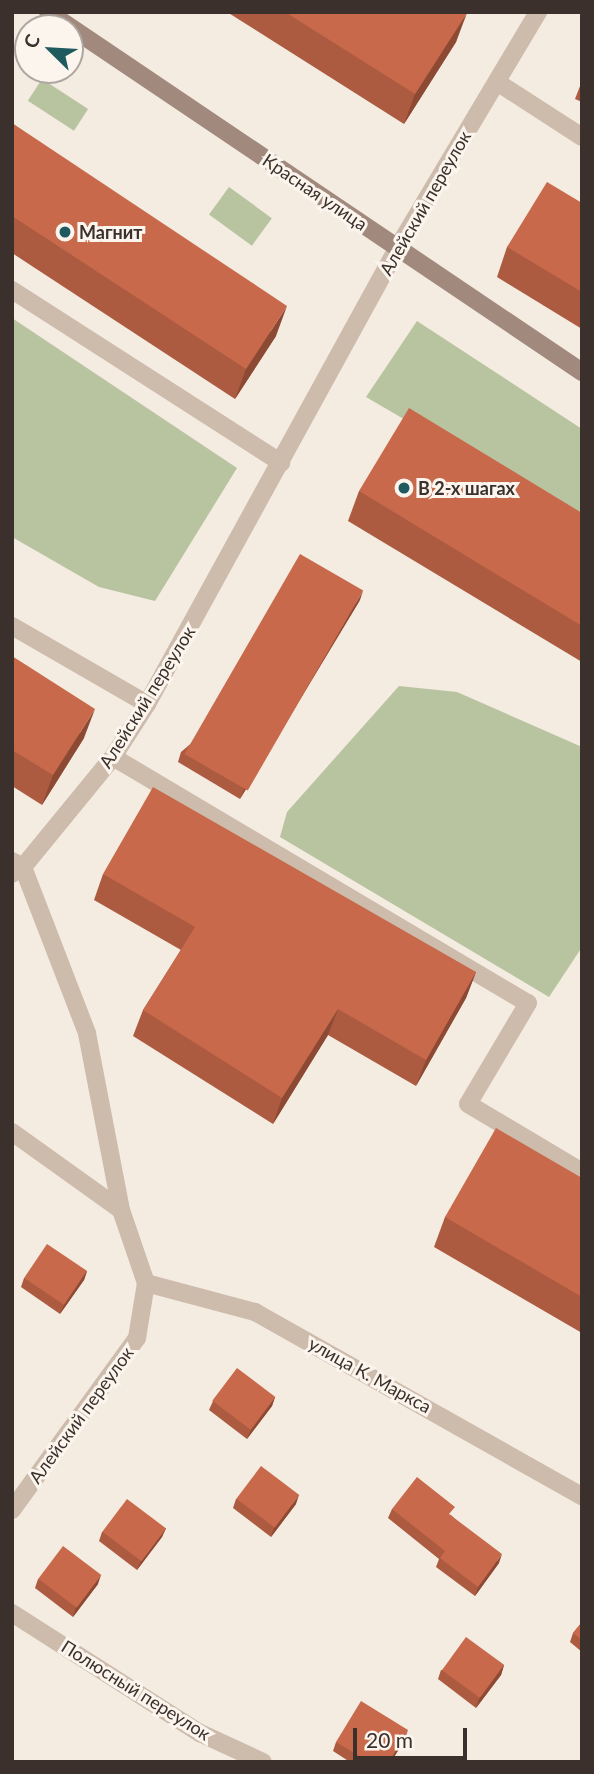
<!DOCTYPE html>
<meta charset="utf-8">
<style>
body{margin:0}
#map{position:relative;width:594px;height:1774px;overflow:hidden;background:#f4ebe1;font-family:Lato,sans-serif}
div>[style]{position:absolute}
.green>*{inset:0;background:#b8c4a0;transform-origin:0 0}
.lane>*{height:18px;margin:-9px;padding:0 9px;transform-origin:9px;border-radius:9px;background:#cdbbac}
.street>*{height:18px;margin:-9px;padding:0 9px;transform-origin:9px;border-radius:9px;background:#cdbbac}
.secondary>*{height:18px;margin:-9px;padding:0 9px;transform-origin:9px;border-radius:9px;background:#a18a7d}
.wall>*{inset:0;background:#ac5a40}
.shaded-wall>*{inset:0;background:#8c4a34}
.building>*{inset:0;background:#c8694b;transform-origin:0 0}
.dots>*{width:19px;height:19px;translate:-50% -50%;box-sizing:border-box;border:4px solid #fbf5ee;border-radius:50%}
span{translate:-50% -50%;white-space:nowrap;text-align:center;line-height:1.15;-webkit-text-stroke:6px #fbf5ee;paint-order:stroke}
.street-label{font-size:18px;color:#3b302b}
.poi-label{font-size:18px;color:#3b302b;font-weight:700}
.left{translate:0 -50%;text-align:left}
.frame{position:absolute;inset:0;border:14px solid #3b302b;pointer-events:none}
.north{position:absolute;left:14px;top:14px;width:70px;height:70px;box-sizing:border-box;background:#fbf5ee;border:2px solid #aea6a0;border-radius:50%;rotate:294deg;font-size:19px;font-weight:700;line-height:28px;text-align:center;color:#3b302b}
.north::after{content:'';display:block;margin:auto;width:24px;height:32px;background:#1f5a5e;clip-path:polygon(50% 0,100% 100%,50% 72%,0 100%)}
.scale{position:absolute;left:353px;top:1728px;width:114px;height:32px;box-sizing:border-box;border:4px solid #3b302b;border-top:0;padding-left:9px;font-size:21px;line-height:24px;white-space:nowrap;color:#3b302b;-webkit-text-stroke:5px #fbf5ee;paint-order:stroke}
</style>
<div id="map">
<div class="green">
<div style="left:42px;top:79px;width:55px;height:26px;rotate:33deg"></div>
<div style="left:229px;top:187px;width:53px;height:34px;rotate:36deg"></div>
<div style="clip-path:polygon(12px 318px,237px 468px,155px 601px,99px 587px,12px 537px)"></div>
<div style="clip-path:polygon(417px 321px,582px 429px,582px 523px,366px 397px)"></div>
<div style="clip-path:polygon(399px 686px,457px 692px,582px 747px,582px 947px,549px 997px,280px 837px,287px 812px)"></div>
</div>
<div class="lane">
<div style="left:497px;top:82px;width:101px;rotate:32.9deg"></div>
<div style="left:12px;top:290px;width:320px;rotate:32.7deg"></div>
<div style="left:12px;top:626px;width:156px;rotate:30deg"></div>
<div style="left:113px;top:757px;width:482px;rotate:30.7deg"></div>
<div style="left:528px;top:1003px;width:117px;rotate:120.7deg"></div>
<div style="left:468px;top:1104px;width:133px;rotate:30.8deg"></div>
<div style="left:12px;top:861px;width:13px;rotate:29deg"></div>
<div style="left:23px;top:867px;width:13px;rotate:148deg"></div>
</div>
<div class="street">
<div style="left:12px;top:1132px;width:134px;rotate:35.6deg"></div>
<div style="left:146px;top:1283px;width:113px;rotate:14.9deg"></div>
<div style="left:255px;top:1312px;width:375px;rotate:29.4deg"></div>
<div style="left:12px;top:1510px;width:213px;rotate:-54deg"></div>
<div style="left:137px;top:1338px;width:56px;rotate:-80.7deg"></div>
<div style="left:146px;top:1283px;width:77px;rotate:-108.9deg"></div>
<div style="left:121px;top:1210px;width:180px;rotate:-100.9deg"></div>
<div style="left:87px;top:1033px;width:178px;rotate:-111.1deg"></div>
<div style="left:23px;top:867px;width:142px;rotate:-50.7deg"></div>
<div style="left:113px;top:757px;width:63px;rotate:-57.3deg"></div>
<div style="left:147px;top:704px;width:521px;rotate:-61.22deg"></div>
<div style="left:398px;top:247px;width:274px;rotate:-59.2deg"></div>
<div style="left:12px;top:1613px;width:223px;rotate:32.6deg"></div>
<div style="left:200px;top:1733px;width:69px;rotate:24.7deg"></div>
</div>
<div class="secondary">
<div style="left:48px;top:12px;width:644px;rotate:33.99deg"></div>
</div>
<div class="wall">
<div style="clip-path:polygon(227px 12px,466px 12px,456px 42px,404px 124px)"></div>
<div style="clip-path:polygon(582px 81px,582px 102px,575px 99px)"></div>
<div style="clip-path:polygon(12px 123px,276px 336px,235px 399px,12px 253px)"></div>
<div style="clip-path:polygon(582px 203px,582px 329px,497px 277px,507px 247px)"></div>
<div style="clip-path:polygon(359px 491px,582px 513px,582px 662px,348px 521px)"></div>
<div style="clip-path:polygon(360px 600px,240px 799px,178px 762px,181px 752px)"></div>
<div style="clip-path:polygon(12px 656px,84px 738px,42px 805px,12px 786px)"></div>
<div style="clip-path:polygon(103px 874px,476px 972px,466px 998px,416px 1086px,328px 1035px,273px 1124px,133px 1036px,143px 1010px,181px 950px,94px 900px)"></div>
<div style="clip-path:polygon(582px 1178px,582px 1333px,434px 1247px,445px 1217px)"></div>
<div style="clip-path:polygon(87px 1271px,84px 1280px,60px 1314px,21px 1287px,24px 1278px)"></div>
<div style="clip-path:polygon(275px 1397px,272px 1406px,247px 1439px,209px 1410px,213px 1401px)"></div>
<div style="clip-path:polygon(236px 1499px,296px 1504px,271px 1537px,233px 1508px)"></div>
<div style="clip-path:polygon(392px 1509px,451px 1515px,499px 1563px,475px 1596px,436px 1567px,439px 1559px,388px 1518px)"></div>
<div style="clip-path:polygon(166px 1528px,162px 1537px,137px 1570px,99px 1541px,102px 1532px)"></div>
<div style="clip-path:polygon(38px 1579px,98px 1584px,73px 1617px,35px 1588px)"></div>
<div style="clip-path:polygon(582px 1622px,582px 1652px,570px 1642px,573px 1633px)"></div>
<div style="clip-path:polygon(504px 1665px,501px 1675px,476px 1708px,438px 1679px,441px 1670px)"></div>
<div style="clip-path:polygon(405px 1739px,391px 1762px,350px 1762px,333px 1751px,336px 1742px)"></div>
</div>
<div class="shaded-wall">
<div style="clip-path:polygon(467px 13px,456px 42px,404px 124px,415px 94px)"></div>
<div style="clip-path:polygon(287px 306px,276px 336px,235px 399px,246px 369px)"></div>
<div style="clip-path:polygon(363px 591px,360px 600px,240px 799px,244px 790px)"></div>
<div style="clip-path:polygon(95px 709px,84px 738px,42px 805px,53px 775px)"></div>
<div style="clip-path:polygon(476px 972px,466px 998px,416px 1086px,426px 1060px)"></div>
<div style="clip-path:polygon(338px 1009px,328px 1035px,273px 1124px,282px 1098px)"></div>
<div style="clip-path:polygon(87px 1271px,84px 1280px,60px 1314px,64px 1305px)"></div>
<div style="clip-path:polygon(275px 1397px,272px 1406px,247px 1439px,251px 1430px)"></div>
<div style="clip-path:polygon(299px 1495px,296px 1504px,271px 1537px,274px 1528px)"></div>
<div style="clip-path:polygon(166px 1528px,162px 1537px,137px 1570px,141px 1561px)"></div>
<div style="clip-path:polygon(502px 1554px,499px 1563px,475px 1596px,478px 1587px)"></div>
<div style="clip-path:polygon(101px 1575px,98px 1584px,73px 1617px,76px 1607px)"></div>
<div style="clip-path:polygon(504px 1665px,501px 1675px,476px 1708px,479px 1699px)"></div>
<div style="clip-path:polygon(408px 1730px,405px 1739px,391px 1762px,389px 1762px)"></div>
</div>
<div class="building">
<div style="clip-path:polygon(285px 12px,466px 12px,467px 13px,415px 94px)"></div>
<div style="clip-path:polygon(12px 123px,287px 306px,246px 369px,12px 216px)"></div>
<div style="clip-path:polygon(547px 182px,582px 203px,582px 292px,507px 247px)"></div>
<div style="clip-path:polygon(409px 408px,582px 513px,582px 626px,359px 491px)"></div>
<div style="left:300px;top:554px;width:73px;height:231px;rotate:30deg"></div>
<div style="clip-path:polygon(12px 656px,95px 709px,53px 775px,12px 750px)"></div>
<div style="clip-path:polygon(153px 787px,476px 972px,426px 1060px,338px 1009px,282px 1098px,143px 1010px,195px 927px,103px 874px)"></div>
<div style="clip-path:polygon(496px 1128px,582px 1178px,582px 1297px,445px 1217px)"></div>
<div style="left:47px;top:1244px;width:48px;height:41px;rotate:34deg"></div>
<div style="left:237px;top:1368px;width:48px;height:41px;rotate:37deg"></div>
<div style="left:261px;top:1466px;width:48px;height:41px;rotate:37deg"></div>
<div style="clip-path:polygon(417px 1477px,455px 1507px,449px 1514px,502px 1554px,478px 1587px,440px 1558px,445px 1551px,392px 1509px)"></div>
<div style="left:127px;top:1499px;width:49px;height:41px;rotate:37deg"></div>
<div style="left:63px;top:1546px;width:48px;height:41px;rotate:37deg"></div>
<div style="clip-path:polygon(582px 1622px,582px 1640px,573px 1633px)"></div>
<div style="left:466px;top:1637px;width:47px;height:41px;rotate:36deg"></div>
<div style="clip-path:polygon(361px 1701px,408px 1730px,389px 1762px,369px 1762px,336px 1742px)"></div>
</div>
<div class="dots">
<div style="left:65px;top:232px;background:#1f5a5e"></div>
<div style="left:404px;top:488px;background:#1f5a5e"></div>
</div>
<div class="street-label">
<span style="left:315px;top:192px;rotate:34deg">Красная улица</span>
<span style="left:425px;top:203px;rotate:-60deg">Алейский переулок</span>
<span style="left:147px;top:697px;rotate:-58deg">Алейский переулок</span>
<span style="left:370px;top:1375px;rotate:29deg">улица К. Маркса</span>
<span style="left:81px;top:1415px;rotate:-54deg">Алейский переулок</span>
<span style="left:136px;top:1690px;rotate:32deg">Полюсный переулок</span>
</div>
<div class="poi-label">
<span class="left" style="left:79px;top:232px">Магнит</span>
<span class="left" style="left:418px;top:488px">В 2-х шагах</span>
</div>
<div class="frame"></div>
<div class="north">С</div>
<div class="scale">20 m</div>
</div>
